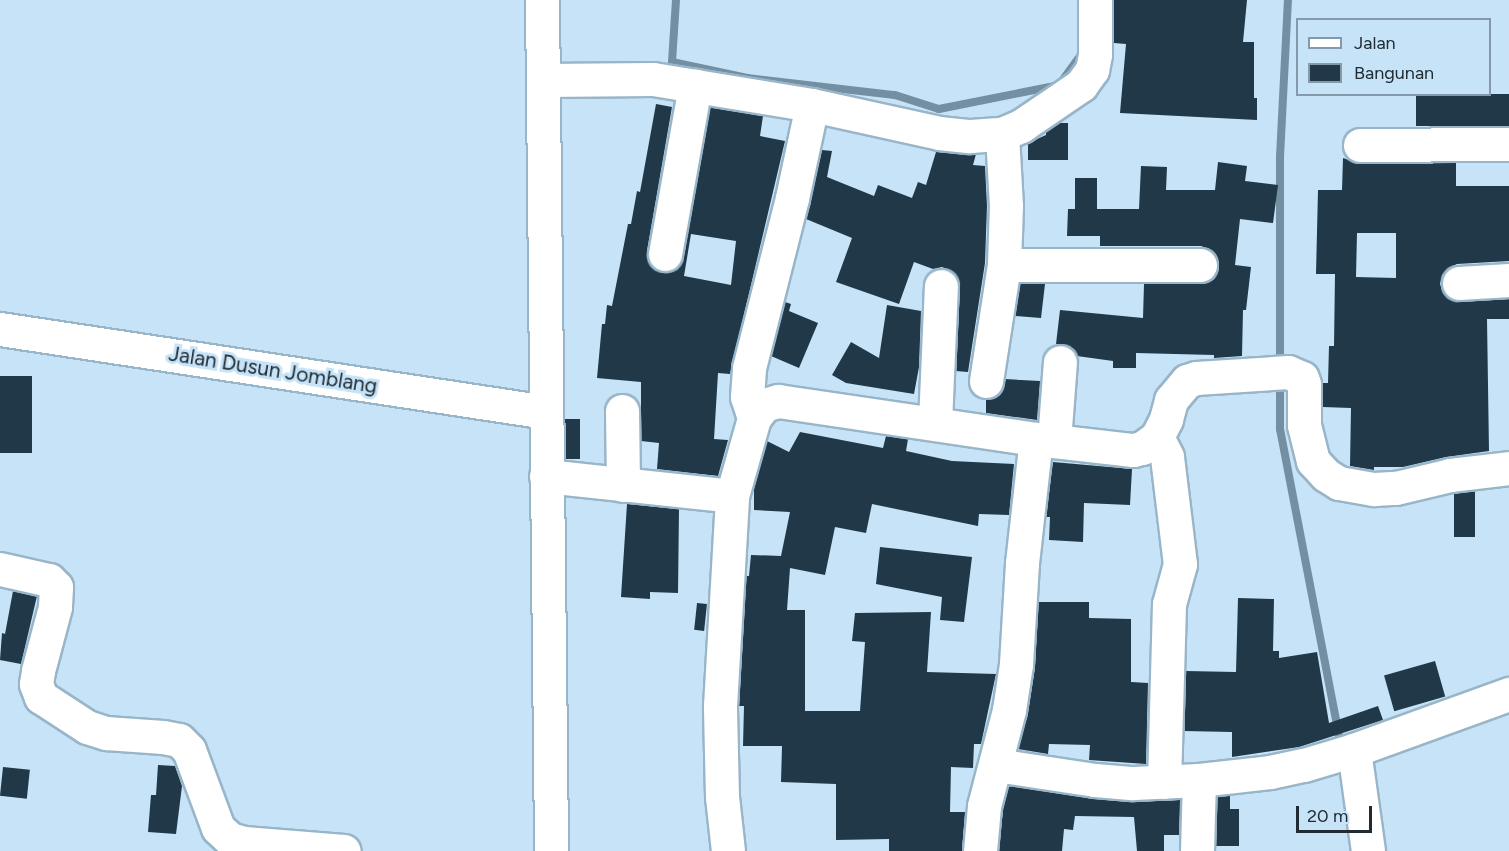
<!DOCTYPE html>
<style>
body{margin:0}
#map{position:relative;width:1509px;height:851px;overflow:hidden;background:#c6e3f8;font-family:Figtree,sans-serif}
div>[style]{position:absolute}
.stream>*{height:8px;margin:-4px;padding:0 4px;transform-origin:4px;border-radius:4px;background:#748fa1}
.building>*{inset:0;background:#203848;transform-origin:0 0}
.roads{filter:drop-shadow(2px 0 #99b5c8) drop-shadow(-2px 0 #99b5c8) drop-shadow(0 2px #99b5c8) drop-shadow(0 -2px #99b5c8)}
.minor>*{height:33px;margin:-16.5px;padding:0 16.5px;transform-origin:16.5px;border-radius:16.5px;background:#fff}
span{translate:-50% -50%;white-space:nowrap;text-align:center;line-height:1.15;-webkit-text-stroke:6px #c6e3f8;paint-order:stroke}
.street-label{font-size:21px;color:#202b33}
.legend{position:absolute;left:1296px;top:18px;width:195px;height:78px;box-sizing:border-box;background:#c6e3f8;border:2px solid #8499a9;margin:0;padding:8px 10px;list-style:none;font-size:18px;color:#202b33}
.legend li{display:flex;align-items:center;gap:12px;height:30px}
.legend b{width:30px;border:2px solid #8499a9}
.scale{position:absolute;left:1296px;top:806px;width:76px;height:27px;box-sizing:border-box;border:3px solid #202b33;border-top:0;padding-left:8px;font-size:18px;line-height:21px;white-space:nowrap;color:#202b33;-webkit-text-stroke:4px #c6e3f8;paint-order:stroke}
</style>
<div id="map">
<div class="stream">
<div style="left:676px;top:0;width:62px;rotate:93.7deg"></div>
<div style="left:672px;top:62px;width:77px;rotate:12deg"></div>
<div style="left:747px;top:78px;width:149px;rotate:6.6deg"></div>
<div style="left:895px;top:95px;width:46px;rotate:17.7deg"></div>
<div style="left:939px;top:109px;width:122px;rotate:-11.3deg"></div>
<div style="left:1059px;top:85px;width:41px;rotate:-54deg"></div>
<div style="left:1280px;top:364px;width:207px;rotate:-90deg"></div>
<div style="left:1280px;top:157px;width:157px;rotate:-87.1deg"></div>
<div style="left:1280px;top:379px;width:50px;rotate:90deg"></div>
<div style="left:1280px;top:429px;width:319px;rotate:79.1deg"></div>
</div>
<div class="building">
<div style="clip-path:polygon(1114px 0,1247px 0,1243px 42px,1254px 42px,1254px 98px,1257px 98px,1257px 120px,1120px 113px,1126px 44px,1114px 43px)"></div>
<div style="left:1416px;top:94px;width:93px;height:32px"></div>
<div style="clip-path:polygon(evenodd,656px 104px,672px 107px,647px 251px,648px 261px,653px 268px,661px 272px,672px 271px,680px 266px,683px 257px,710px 107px,763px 116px,760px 136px,785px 141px,730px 374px,718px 373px,714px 439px,728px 440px,718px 476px,657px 469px,659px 443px,641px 441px,641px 382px,597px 378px,602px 324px,605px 324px,607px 305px,612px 306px,628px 224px,631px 224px,637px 191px,640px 192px,656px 104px,691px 234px,736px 241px,731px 285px,684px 276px,691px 234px)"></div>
<div style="clip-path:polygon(1058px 123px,1068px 123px,1068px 160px,1028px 160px,1028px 143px,1046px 135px,1046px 132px)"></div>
<div style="clip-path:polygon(822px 150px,832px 151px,827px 177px,874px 196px,878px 185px,912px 198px,918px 182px,926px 185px,936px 152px,976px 154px,973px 165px,985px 166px,987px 206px,985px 263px,968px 372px,956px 371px,960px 287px,958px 278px,952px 271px,942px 267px,933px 269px,914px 262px,899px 304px,836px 282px,852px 238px,806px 219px)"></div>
<div style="clip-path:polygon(evenodd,1343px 158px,1360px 164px,1456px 163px,1456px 186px,1509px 186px,1509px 261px,1457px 264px,1448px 268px,1442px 275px,1440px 284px,1443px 293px,1451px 300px,1509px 299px,1509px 319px,1487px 319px,1489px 451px,1446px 457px,1403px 467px,1374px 467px,1374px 470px,1350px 466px,1351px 408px,1323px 407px,1323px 383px,1328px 383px,1329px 346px,1334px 346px,1335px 274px,1316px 274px,1318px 190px,1342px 190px,1343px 158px,1357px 233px,1396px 233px,1396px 278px,1356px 277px,1357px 233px)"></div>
<div style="clip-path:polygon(1218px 162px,1247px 166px,1245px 181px,1278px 185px,1273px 223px,1240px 219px,1235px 265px,1251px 267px,1246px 310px,1243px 310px,1242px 356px,1214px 358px,1214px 355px,1136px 353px,1136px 368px,1113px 368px,1113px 361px,1077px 356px,1070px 346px,1056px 344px,1060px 310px,1143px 318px,1144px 284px,1201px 284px,1209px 281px,1216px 275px,1219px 266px,1216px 255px,1209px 249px,1201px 246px,1100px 246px,1100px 236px,1067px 236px,1068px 209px,1075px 209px,1075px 178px,1097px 178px,1097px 209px,1139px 209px,1141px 166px,1167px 167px,1166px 190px,1215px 190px)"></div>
<div style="clip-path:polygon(1020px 284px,1045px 284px,1041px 318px,1015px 316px)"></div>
<div style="clip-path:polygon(785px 302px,791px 304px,789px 311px,818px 323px,799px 368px,771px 356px)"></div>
<div style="clip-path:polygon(887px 305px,921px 311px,919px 367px,914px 394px,846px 383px,832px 375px,851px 342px,879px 358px)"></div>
<div style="left:0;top:376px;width:32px;height:77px"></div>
<div style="clip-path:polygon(1005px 379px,1040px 381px,1037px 420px,986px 413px,986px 399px,1000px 393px)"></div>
<div style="left:565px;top:419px;width:15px;height:40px"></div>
<div style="clip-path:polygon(800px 432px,883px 448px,886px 436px,908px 439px,906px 451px,952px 461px,1014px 464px,1009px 515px,979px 514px,978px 526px,872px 504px,866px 533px,835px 527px,825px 575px,790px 568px,787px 610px,805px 610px,805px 711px,860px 711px,865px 642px,852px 641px,855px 613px,931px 612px,927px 672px,996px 674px,981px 744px,974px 744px,973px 768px,951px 767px,950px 812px,965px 812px,962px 851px,889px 851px,889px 839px,836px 840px,836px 784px,781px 782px,782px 746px,743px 746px,744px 706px,739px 706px,746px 576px,749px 576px,751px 555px,781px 556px,790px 512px,754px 510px,754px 488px,767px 441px,789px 452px)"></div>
<div style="clip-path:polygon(1053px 462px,1132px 469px,1130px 505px,1084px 503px,1083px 542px,1049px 540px,1050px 517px,1046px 517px)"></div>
<div style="left:1475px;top:491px;width:46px;height:21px;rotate:90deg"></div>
<div style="clip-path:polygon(627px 504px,679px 509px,678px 593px,650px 592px,650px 599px,621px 597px)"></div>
<div style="clip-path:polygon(880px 547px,972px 557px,964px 622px,940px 620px,942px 597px,876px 584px)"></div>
<div style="clip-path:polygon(13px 591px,37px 596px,21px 664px,0 660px,2px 633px,5px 634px)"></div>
<div style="clip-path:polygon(1238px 598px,1274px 599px,1273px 651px,1279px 651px,1279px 658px,1317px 652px,1329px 723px,1378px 706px,1383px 720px,1299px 747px,1232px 757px,1232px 732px,1184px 731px,1186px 671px,1236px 672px)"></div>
<div style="clip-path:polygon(1038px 602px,1089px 602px,1089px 618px,1131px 619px,1131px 682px,1148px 683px,1146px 764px,1089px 760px,1090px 745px,1049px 744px,1048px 754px,1018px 749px,1028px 713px,1035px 667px)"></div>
<div style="left:697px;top:603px;width:10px;height:27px;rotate:6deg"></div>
<div style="left:1435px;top:661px;width:37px;height:53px;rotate:74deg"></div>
<div style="clip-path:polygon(158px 765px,175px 766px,182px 786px,176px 834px,148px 832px,151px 795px,156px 795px)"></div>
<div style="left:3px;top:767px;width:27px;height:29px;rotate:6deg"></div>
<div style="clip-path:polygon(1012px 786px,1132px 802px,1180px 800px,1179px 835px,1164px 835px,1164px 851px,1137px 851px,1134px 817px,1075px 816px,1073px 830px,1064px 829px,1062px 851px,999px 851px,1003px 809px,1008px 787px)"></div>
<div style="clip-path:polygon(1230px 795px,1230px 809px,1239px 809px,1239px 846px,1216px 846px,1217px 797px)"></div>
</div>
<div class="roads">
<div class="minor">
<div style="left:542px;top:0;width:851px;rotate:89.39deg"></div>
<div style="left:543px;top:80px;width:110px;rotate:-0.5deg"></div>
<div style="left:653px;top:79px;width:161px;rotate:9.3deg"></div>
<div style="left:812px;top:105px;width:130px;rotate:12.4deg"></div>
<div style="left:939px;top:133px;width:31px;rotate:6deg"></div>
<div style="left:970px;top:136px;width:32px;rotate:-4deg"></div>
<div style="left:1002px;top:134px;width:21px;rotate:-23deg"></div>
<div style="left:1021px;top:126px;width:73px;rotate:-34.3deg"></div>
<div style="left:1081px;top:85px;width:19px;rotate:-54deg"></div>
<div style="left:1092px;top:70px;width:16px;rotate:-79deg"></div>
<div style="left:1095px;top:54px;width:54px;rotate:-90deg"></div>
<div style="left:1360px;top:145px;width:149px;rotate:-0.4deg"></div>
<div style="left:665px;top:254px;width:171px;rotate:-79.9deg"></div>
<div style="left:1004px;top:265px;width:196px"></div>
<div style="left:1459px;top:283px;width:50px;rotate:-3.4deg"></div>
<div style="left:0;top:329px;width:552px;rotate:8.64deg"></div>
<div style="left:986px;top:381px;width:117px;rotate:-81.2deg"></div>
<div style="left:1004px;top:265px;width:59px;rotate:-88.1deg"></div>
<div style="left:1006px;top:206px;width:72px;rotate:-93.2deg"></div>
<div style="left:622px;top:411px;width:74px;rotate:89.2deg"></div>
<div style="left:754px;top:418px;width:22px;rotate:-108deg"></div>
<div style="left:747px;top:397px;width:29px;rotate:-86deg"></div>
<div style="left:749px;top:368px;width:175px;rotate:-75.8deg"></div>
<div style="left:792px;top:198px;width:95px;rotate:-77.9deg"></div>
<div style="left:935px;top:422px;width:136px;rotate:-87.5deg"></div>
<div style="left:1157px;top:437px;width:22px;rotate:63deg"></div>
<div style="left:1167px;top:457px;width:108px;rotate:83.1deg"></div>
<div style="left:1180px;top:564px;width:41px;rotate:105.4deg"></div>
<div style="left:1169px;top:604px;width:178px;rotate:91.6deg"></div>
<div style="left:1054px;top:441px;width:79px;rotate:-85.7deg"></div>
<div style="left:546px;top:476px;width:187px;rotate:6.1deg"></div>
<div style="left:732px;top:496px;width:81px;rotate:-74.2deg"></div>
<div style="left:754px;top:418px;width:16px;rotate:-52deg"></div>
<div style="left:764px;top:405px;width:15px;rotate:-16deg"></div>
<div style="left:778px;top:401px;width:261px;rotate:8.4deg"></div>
<div style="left:1036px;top:439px;width:98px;rotate:6.5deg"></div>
<div style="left:1133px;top:450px;width:9px;rotate:-13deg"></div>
<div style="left:1142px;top:448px;width:19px;rotate:-36deg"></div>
<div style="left:1157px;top:437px;width:20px;rotate:-63deg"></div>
<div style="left:1166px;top:419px;width:20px;rotate:-75deg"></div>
<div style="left:1171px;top:400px;width:25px;rotate:-50deg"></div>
<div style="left:1187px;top:381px;width:9px;rotate:-18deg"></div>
<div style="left:1196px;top:378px;width:92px;rotate:-3.7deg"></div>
<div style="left:1288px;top:372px;width:15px;rotate:23deg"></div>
<div style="left:1302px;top:378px;width:6px;rotate:72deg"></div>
<div style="left:1304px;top:384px;width:41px;rotate:90deg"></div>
<div style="left:1304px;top:425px;width:37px;rotate:76deg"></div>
<div style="left:1313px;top:461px;width:19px;rotate:47deg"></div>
<div style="left:1326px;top:475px;width:15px;rotate:32deg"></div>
<div style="left:1339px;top:483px;width:36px;rotate:10deg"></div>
<div style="left:1374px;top:489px;width:22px;rotate:-3deg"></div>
<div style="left:1396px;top:488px;width:56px;rotate:-13.5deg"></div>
<div style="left:1450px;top:475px;width:59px;rotate:-6.8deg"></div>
<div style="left:0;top:569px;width:50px;rotate:12.7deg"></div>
<div style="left:49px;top:580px;width:10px;rotate:45deg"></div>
<div style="left:56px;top:587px;width:20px;rotate:93deg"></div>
<div style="left:55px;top:607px;width:66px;rotate:104.9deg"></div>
<div style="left:38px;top:671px;width:13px;rotate:99deg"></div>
<div style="left:36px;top:684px;width:14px;rotate:69deg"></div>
<div style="left:41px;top:697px;width:55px;rotate:33.1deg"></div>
<div style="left:87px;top:727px;width:20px;rotate:18deg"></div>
<div style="left:106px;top:733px;width:57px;rotate:4deg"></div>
<div style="left:163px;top:737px;width:16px;rotate:11deg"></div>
<div style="left:179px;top:740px;width:14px;rotate:45deg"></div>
<div style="left:189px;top:750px;width:83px;rotate:69.6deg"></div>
<div style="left:218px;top:828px;width:16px;rotate:43deg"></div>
<div style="left:230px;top:839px;width:15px;rotate:16deg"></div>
<div style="left:244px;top:843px;width:100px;rotate:4.6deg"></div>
<div style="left:1354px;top:750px;width:102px;rotate:82.1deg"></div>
<div style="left:996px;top:765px;width:100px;rotate:8.6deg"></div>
<div style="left:1095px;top:780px;width:38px;rotate:5deg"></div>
<div style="left:1133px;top:783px;width:66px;rotate:-2.6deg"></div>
<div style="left:1199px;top:780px;width:71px;rotate:-6.4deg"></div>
<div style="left:1270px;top:772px;width:35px;rotate:-12deg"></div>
<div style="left:1304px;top:765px;width:52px;rotate:-16.7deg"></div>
<div style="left:1354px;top:750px;width:165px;rotate:-19.9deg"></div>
<div style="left:728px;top:851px;width:54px;rotate:-96.3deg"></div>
<div style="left:722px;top:797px;width:91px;rotate:-91.3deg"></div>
<div style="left:720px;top:706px;width:210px;rotate:-86.7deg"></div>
<div style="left:980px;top:851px;width:45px;rotate:-84.9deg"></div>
<div style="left:984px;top:806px;width:99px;rotate:-75.4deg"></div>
<div style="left:1009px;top:710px;width:47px;rotate:-81.3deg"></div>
<div style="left:1016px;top:664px;width:101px;rotate:-86.6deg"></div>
<div style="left:1022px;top:563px;width:125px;rotate:-83.6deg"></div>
<div style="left:1197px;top:851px;width:71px;rotate:-88.4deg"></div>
</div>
</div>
<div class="street-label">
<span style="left:273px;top:370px;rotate:9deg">Jalan Dusun Jomblang</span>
</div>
<ul class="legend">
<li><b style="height:8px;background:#fff"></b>Jalan</li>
<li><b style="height:16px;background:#203848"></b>Bangunan</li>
</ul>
<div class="scale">20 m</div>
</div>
